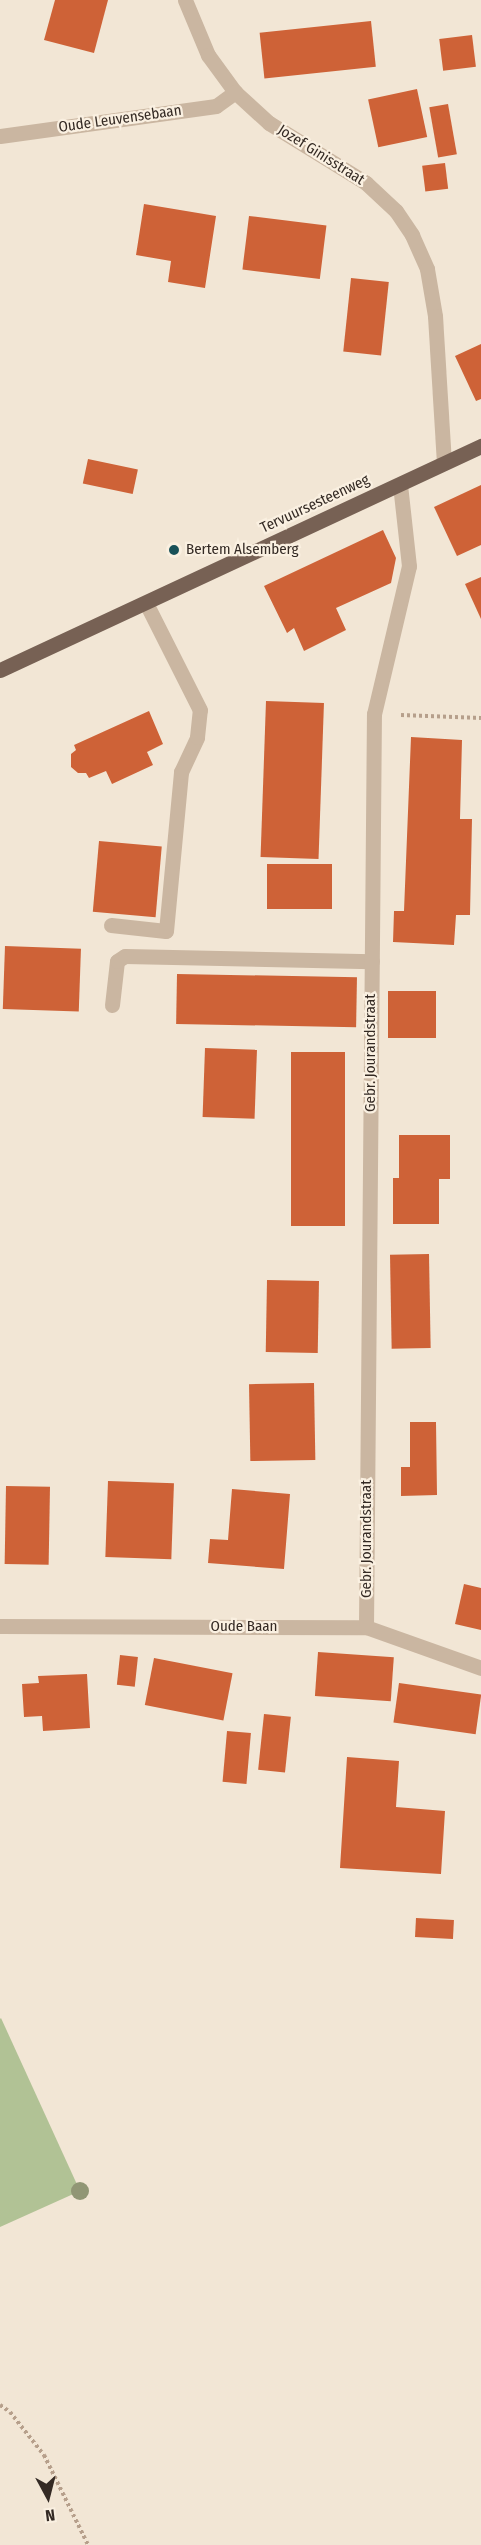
<!DOCTYPE html>
<style>
body{margin:0}
#map{position:relative;width:481px;height:2545px;overflow:hidden;background:#f2e6d5;font-family:"Fira Sans Condensed",sans-serif}
div>[style]{position:absolute}
.green>*{inset:0;background:#b1c295}
.building>*{inset:0;background:#ce6237;transform-origin:0 0}
.path>*{height:4px;margin-top:-2px;transform-origin:0;background:repeating-linear-gradient(90deg,#b69f8b 0 3px,transparent 0 6px)}
.lane>*{height:15px;margin:-7.5px;padding:0 7.5px;transform-origin:7.5px;border-radius:7.5px;background:#cab6a1}
.street>*{height:15px;margin:-7.5px;padding:0 7.5px;transform-origin:7.5px;border-radius:7.5px;background:#cab6a1}
.primary>*{height:15px;margin:-7.5px;padding:0 7.5px;transform-origin:7.5px;border-radius:7.5px;background:#776154}
.trees>*{width:18px;height:18px;margin:-9px;border-radius:50%;background:#919675}
.dots>*{width:16px;height:16px;translate:-50% -50%;box-sizing:border-box;border:3px solid #faf0e1;border-radius:50%}
span{translate:-50% -50%;white-space:nowrap;text-align:center;line-height:1.15;-webkit-text-stroke:4.5px #faf0e1;paint-order:stroke}
.street-label{font-size:15px;color:#342a24}
.poi-label{font-size:15px;color:#342a24}
.left{translate:0 -50%;text-align:left}
.north{position:absolute;left:18px;top:2467px;width:60px;height:60px;-webkit-text-stroke:4px #faf0e1;paint-order:stroke;rotate:173deg;font-size:16px;font-weight:700;line-height:24px;text-align:center;color:#342a24}
.north::after{content:'';display:block;margin:auto;width:21px;height:27px;background:#342a24;clip-path:polygon(50% 0,100% 100%,50% 72%,0 100%)}
</style>
<div id="map">
<div class="green">
<div style="clip-path:polygon(1px 2018px,80px 2191px,0 2227px,0 2019px)"></div>
</div>
<div class="building">
<div style="clip-path:polygon(55px 0,108px 0,94px 53px,44px 40px)"></div>
<div style="left:371px;top:21px;width:46px;height:112px;rotate:84deg"></div>
<div style="left:472px;top:35px;width:32px;height:33px;rotate:83deg"></div>
<div style="left:417px;top:89px;width:49px;height:50px;rotate:78deg"></div>
<div style="left:448px;top:104px;width:51px;height:19px;rotate:80deg"></div>
<div style="left:445px;top:163px;width:26px;height:23px;rotate:83deg"></div>
<div style="clip-path:polygon(144px 204px,216px 216px,205px 288px,168px 282px,171px 261px,136px 255px)"></div>
<div style="left:249px;top:216px;width:78px;height:54px;rotate:7deg"></div>
<div style="left:351px;top:278px;width:38px;height:74px;rotate:6deg"></div>
<div style="clip-path:polygon(481px 344px,481px 399px,476px 401px,455px 356px)"></div>
<div style="left:88px;top:459px;width:51px;height:25px;rotate:12deg"></div>
<div style="clip-path:polygon(481px 485px,481px 545px,457px 556px,434px 507px)"></div>
<div style="clip-path:polygon(383px 530px,396px 558px,391px 583px,336px 608px,346px 630px,304px 651px,294px 628px,287px 633px,264px 586px)"></div>
<div style="clip-path:polygon(481px 577px,481px 619px,465px 584px)"></div>
<div style="left:266px;top:701px;width:58px;height:156px;rotate:2deg"></div>
<div style="clip-path:polygon(149px 711px,163px 744px,147px 752px,153px 765px,112px 784px,106px 771px,89px 778px,86px 773px,78px 773px,71px 767px,71px 754px,76px 750px,74px 745px)"></div>
<div style="clip-path:polygon(411px 737px,462px 740px,460px 819px,472px 819px,470px 915px,456px 915px,454px 945px,393px 942px,394px 911px,404px 911px)"></div>
<div style="left:99px;top:841px;width:63px;height:71px;rotate:5deg"></div>
<div style="left:267px;top:864px;width:65px;height:45px"></div>
<div style="left:5px;top:946px;width:76px;height:63px;rotate:2deg"></div>
<div style="left:177px;top:974px;width:180px;height:50px;rotate:1deg"></div>
<div style="left:388px;top:991px;width:48px;height:47px"></div>
<div style="left:205px;top:1048px;width:52px;height:69px;rotate:2deg"></div>
<div style="left:291px;top:1052px;width:54px;height:174px"></div>
<div style="clip-path:polygon(399px 1135px,450px 1135px,450px 1179px,439px 1179px,439px 1224px,393px 1224px,393px 1178px,399px 1178px)"></div>
<div style="left:429px;top:1254px;width:94px;height:39px;rotate:89deg"></div>
<div style="left:267px;top:1280px;width:52px;height:72px;rotate:1deg"></div>
<div style="left:314px;top:1383px;width:77px;height:65px;rotate:89deg"></div>
<div style="clip-path:polygon(410px 1422px,436px 1422px,437px 1495px,401px 1496px,401px 1467px,410px 1467px)"></div>
<div style="left:108px;top:1481px;width:66px;height:76px;rotate:2deg"></div>
<div style="left:6px;top:1486px;width:44px;height:78px;rotate:1deg"></div>
<div style="clip-path:polygon(232px 1489px,290px 1494px,284px 1569px,208px 1563px,210px 1539px,228px 1540px)"></div>
<div style="clip-path:polygon(464px 1584px,481px 1588px,481px 1630px,455px 1624px)"></div>
<div style="left:318px;top:1652px;width:76px;height:44px;rotate:4deg"></div>
<div style="left:120px;top:1655px;width:18px;height:30px;rotate:6deg"></div>
<div style="left:154px;top:1658px;width:80px;height:48px;rotate:11deg"></div>
<div style="clip-path:polygon(87px 1674px,90px 1728px,43px 1731px,42px 1716px,24px 1717px,22px 1684px,39px 1683px,38px 1676px)"></div>
<div style="left:399px;top:1683px;width:83px;height:40px;rotate:8deg"></div>
<div style="left:264px;top:1714px;width:27px;height:56px;rotate:6deg"></div>
<div style="left:227px;top:1731px;width:24px;height:51px;rotate:5deg"></div>
<div style="clip-path:polygon(347px 1757px,399px 1761px,396px 1807px,445px 1811px,441px 1874px,340px 1868px)"></div>
<div style="left:416px;top:1918px;width:38px;height:19px;rotate:3deg"></div>
</div>
<div class="path">
<div style="left:401px;top:715px;width:80px;rotate:2.1deg"></div>
<div style="left:0;top:2405px;width:12px;rotate:35deg"></div>
<div style="left:10px;top:2412px;width:55px;rotate:51.7deg"></div>
<div style="left:44px;top:2455px;width:100px;rotate:63.9deg"></div>
</div>
<div class="lane">
<div style="left:111px;top:925px;width:55px;rotate:6.2deg"></div>
<div style="left:166px;top:931px;width:160px;rotate:-84.6deg"></div>
<div style="left:181px;top:772px;width:38px;rotate:-65deg"></div>
<div style="left:197px;top:737px;width:27px;rotate:-84deg"></div>
<div style="left:200px;top:710px;width:120px;rotate:-116.8deg"></div>
<div style="left:112px;top:1005px;width:44px;rotate:-83.5deg"></div>
<div style="left:117px;top:961px;width:9px;rotate:-32deg"></div>
<div style="left:125px;top:956px;width:247px;rotate:1.2deg"></div>
</div>
<div class="street">
<div style="left:185px;top:0;width:60px;rotate:67.3deg"></div>
<div style="left:208px;top:55px;width:46px;rotate:53.9deg"></div>
<div style="left:235px;top:92px;width:46px;rotate:42.4deg"></div>
<div style="left:269px;top:123px;width:114px;rotate:31.7deg"></div>
<div style="left:366px;top:183px;width:41px;rotate:43deg"></div>
<div style="left:396px;top:211px;width:29px;rotate:56deg"></div>
<div style="left:412px;top:235px;width:37px;rotate:66deg"></div>
<div style="left:427px;top:269px;width:48px;rotate:80.3deg"></div>
<div style="left:435px;top:316px;width:147px;rotate:86.5deg"></div>
<div style="left:0;top:136px;width:218px;rotate:-7.9deg"></div>
<div style="left:216px;top:106px;width:24px;rotate:-36deg"></div>
<div style="left:0;top:1626px;width:366px;rotate:0.2deg"></div>
<div style="left:366px;top:1627px;width:122px;rotate:19.6deg"></div>
<div style="left:366px;top:1627px;width:913px;rotate:-89.5deg"></div>
<div style="left:374px;top:714px;width:152px;rotate:-76.7deg"></div>
<div style="left:409px;top:566px;width:82px;rotate:-96.3deg"></div>
</div>
<div class="primary">
<div style="left:0;top:670px;width:531px;rotate:-24.97deg"></div>
</div>
<div class="trees">
<div style="left:80px;top:2191px"></div>
</div>
<div class="dots">
<div style="left:174px;top:550px;background:#185158"></div>
</div>
<div class="street-label">
<span style="left:120px;top:119px;rotate:-8deg">Oude Leuvensebaan</span>
<span style="left:321px;top:155px;rotate:32deg">Jozef Ginisstraat</span>
<span style="left:315px;top:504px;rotate:-25deg">Tervuursesteenweg</span>
<span style="left:371px;top:1053px;rotate:-90deg">Gebr. Jourandstraat</span>
<span style="left:367px;top:1539px;rotate:-90deg">Gebr. Jourandstraat</span>
<span style="left:244px;top:1627px">Oude Baan</span>
</div>
<div class="poi-label">
<span class="left" style="left:186px;top:550px">Bertem Alsemberg</span>
</div>
<div class="north">N</div>
</div>
